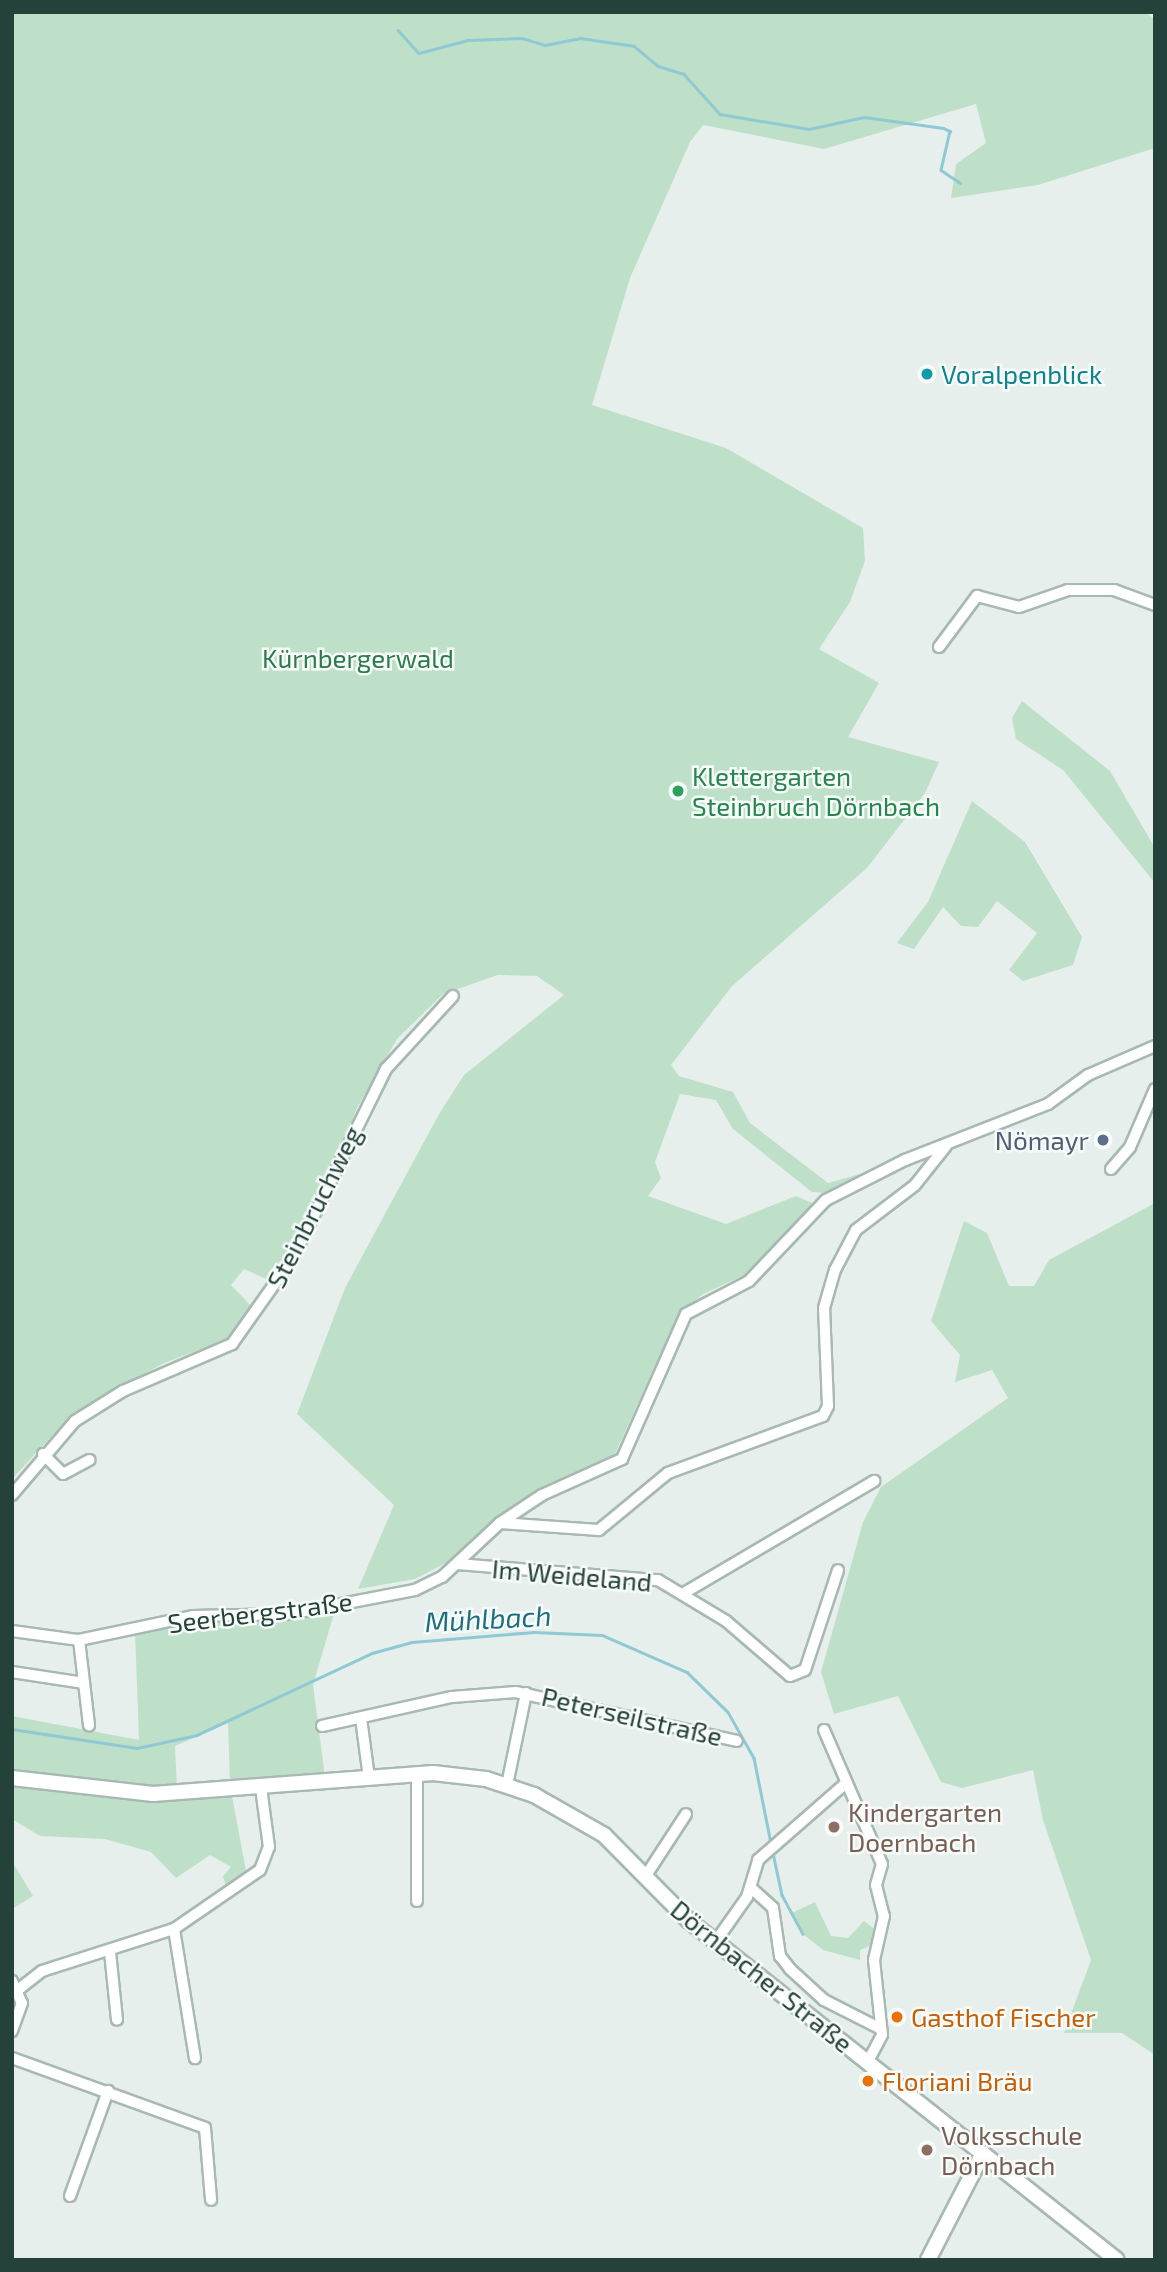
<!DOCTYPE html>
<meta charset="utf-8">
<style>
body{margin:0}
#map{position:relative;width:1167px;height:2272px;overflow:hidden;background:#e6efeb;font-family:"Exo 2",sans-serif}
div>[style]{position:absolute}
.green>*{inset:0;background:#bfe0c8}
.stream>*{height:2.5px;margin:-1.25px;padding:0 1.25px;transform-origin:1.25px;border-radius:1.25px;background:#8ec9d4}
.roads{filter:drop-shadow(2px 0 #a8b8b2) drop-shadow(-2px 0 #a8b8b2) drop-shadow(0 2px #a8b8b2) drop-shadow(0 -2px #a8b8b2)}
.street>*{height:10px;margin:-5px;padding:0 5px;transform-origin:5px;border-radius:5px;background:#fff}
.secondary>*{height:14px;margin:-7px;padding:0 7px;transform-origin:7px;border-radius:7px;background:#fff}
.dots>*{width:19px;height:19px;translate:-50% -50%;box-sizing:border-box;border:4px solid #f7fbf9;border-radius:50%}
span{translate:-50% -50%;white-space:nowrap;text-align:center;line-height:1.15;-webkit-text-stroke:5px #f7fbf9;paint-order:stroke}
.culture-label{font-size:26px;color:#0d838f}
.left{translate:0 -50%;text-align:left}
.park-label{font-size:26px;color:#2d7a4b}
.leisure-label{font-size:26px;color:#27864d}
.service-label{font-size:26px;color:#4e5e75}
.right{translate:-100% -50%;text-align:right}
.street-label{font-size:26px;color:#24423a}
.education-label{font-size:26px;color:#785e54}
.food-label{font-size:26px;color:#c56008}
.water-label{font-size:28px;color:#1c6f80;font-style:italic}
.frame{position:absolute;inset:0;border:14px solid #24423a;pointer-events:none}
</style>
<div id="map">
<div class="green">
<div style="clip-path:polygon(12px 12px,1146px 12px,1155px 20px,1155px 148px,1038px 185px,951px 198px,956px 164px,986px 143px,976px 104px,824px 149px,703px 125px,690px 142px,630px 278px,592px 405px,726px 448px,863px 528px,865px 561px,850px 602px,819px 649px,879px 683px,848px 737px,939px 762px,925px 793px,867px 868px,732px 986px,671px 1065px,679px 1076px,733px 1092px,750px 1123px,828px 1183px,878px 1169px,828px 1193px,812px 1192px,733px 1129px,716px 1100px,680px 1094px,655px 1162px,661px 1178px,648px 1196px,726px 1224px,796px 1196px,817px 1205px,757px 1269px,703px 1294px,678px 1315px,614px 1456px,530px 1494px,448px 1562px,415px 1579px,358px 1589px,394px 1505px,297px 1414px,345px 1288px,439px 1114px,464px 1075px,564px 995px,537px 976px,498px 975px,443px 994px,397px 1039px,357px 1108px,328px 1184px,271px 1281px,244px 1269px,231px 1285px,253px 1308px,228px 1339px,164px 1363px,73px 1413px,12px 1479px)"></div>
<div style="clip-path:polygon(1022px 701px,1110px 771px,1155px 848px,1155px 883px,1063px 770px,1016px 739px,1012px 718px)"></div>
<div style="clip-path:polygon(972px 801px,1025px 842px,1082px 937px,1073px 965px,1023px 981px,1009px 970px,1037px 933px,997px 901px,978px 927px,961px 926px,943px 907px,914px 949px,897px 943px,928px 902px)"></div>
<div style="clip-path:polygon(1155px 1203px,1155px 2055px,1122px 2033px,1064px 2033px,1091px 1960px,1043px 1820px,1033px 1770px,962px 1788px,941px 1782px,898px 1696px,834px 1714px,821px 1672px,863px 1522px,881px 1487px,1008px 1398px,992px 1370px,955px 1382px,960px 1355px,931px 1321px,964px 1221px,987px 1233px,1009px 1286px,1034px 1286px,1049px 1260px)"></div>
<div style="clip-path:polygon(335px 1610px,313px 1685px,325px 1777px,230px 1783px,228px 1723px,175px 1746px,177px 1788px,118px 1787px,12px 1771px,12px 1716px,139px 1740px,135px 1632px)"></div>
<div style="clip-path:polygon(12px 1784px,129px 1798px,232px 1796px,247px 1876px,227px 1890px,223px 1876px,231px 1867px,210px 1855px,176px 1878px,151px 1852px,105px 1839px,40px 1836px,12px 1819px)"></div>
<div style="clip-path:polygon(12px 1861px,33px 1896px,12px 1909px)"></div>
<div style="clip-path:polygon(815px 1902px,831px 1936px,848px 1938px,864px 1921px,877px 1931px,877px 1943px,860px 1950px,860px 1960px,823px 1950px,803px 1934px,792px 1913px)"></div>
</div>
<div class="stream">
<div style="left:398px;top:30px;width:31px;rotate:48deg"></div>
<div style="left:419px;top:53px;width:51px;rotate:-14.9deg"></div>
<div style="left:468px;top:40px;width:54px;rotate:-2.1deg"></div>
<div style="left:522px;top:38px;width:24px;rotate:17deg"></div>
<div style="left:545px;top:45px;width:36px;rotate:-11deg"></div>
<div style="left:580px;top:38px;width:55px;rotate:8.4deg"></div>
<div style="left:634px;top:46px;width:31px;rotate:40deg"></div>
<div style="left:658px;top:66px;width:27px;rotate:17deg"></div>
<div style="left:684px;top:74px;width:54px;rotate:48deg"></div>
<div style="left:720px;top:114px;width:90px;rotate:9.6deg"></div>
<div style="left:809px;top:129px;width:56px;rotate:-12.3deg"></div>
<div style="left:864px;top:117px;width:80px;rotate:7.9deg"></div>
<div style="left:943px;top:128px;width:8px;rotate:23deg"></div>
<div style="left:950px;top:131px;width:40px;rotate:103deg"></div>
<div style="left:941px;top:170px;width:23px;rotate:34deg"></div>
<div style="left:12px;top:1729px;width:126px;rotate:8.6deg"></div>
<div style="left:137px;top:1748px;width:61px;rotate:-12.2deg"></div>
<div style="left:197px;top:1735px;width:193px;rotate:-25.1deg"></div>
<div style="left:372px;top:1653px;width:41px;rotate:-15.4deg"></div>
<div style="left:412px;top:1642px;width:122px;rotate:-4.7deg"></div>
<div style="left:534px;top:1632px;width:68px;rotate:2.5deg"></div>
<div style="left:602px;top:1635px;width:93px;rotate:23.5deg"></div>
<div style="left:687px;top:1672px;width:57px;rotate:44.3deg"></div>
<div style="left:728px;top:1712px;width:53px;rotate:60.5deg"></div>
<div style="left:754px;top:1758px;width:87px;rotate:78.7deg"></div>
<div style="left:773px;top:1853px;width:43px;rotate:77.9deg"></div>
<div style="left:782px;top:1895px;width:44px;rotate:61.7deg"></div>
</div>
<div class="roads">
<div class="street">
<div style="left:939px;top:647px;width:64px;rotate:-53.3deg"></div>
<div style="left:977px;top:596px;width:43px;rotate:14.7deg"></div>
<div style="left:1019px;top:607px;width:52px;rotate:-19.1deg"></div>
<div style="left:1068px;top:590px;width:46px"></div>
<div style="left:1114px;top:590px;width:44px;rotate:20.1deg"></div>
<div style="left:1111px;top:1169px;width:29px;rotate:-49deg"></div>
<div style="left:1130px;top:1147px;width:63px;rotate:-66.7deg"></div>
<div style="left:43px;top:1454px;width:28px;rotate:45deg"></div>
<div style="left:63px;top:1474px;width:30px;rotate:-28deg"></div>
<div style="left:12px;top:1495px;width:97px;rotate:-49.6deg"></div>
<div style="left:75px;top:1421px;width:57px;rotate:-32deg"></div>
<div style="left:123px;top:1391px;width:119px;rotate:-23.3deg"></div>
<div style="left:232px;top:1344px;width:105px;rotate:-54.7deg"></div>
<div style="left:293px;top:1258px;width:211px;rotate:-63.8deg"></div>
<div style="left:386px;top:1069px;width:99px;rotate:-47.5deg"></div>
<div style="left:500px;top:1523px;width:50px;rotate:-33.7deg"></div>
<div style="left:542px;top:1495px;width:88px;rotate:-24.2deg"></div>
<div style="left:622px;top:1459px;width:158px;rotate:-66.2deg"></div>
<div style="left:686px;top:1314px;width:71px;rotate:-27.6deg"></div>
<div style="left:749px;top:1281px;width:112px;rotate:-46.5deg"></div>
<div style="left:826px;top:1200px;width:89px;rotate:-26.9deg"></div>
<div style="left:905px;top:1160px;width:154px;rotate:-21.4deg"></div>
<div style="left:1048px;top:1104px;width:49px;rotate:-35.9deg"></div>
<div style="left:1088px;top:1075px;width:73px;rotate:-23.4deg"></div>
<div style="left:457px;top:1564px;width:202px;rotate:4.6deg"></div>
<div style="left:658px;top:1580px;width:79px;rotate:31.1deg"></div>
<div style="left:726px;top:1621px;width:84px;rotate:40.7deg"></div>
<div style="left:790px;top:1676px;width:16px;rotate:-22deg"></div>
<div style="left:805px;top:1670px;width:105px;rotate:-71.7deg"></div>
<div style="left:684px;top:1593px;width:221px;rotate:-30.5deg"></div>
<div style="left:12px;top:1631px;width:68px;rotate:7.7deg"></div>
<div style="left:79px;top:1640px;width:116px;rotate:-11.9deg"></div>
<div style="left:193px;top:1616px;width:96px;rotate:-1.2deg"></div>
<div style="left:289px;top:1614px;width:128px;rotate:-10.8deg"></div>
<div style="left:415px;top:1590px;width:30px;rotate:-26deg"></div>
<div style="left:442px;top:1577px;width:79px;rotate:-43deg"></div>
<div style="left:500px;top:1523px;width:99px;rotate:4deg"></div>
<div style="left:599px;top:1530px;width:89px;rotate:-39.6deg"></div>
<div style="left:668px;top:1473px;width:165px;rotate:-20.2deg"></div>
<div style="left:823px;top:1416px;width:11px;rotate:-63deg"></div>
<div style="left:828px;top:1406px;width:98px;rotate:-92.3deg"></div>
<div style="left:824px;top:1308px;width:40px;rotate:-74deg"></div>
<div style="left:835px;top:1270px;width:45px;rotate:-62.3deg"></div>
<div style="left:856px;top:1230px;width:74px;rotate:-37.3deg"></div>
<div style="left:915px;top:1185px;width:50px;rotate:-51.5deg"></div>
<div style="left:79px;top:1640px;width:86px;rotate:83.3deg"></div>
<div style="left:12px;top:1672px;width:73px;rotate:8.7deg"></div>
<div style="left:361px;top:1718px;width:61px;rotate:82.4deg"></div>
<div style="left:322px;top:1726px;width:133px;rotate:-12.6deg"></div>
<div style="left:452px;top:1697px;width:64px;rotate:-4.5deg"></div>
<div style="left:516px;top:1692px;width:226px;rotate:12.5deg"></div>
<div style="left:824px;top:1730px;width:146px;rotate:66.6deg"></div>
<div style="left:882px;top:1864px;width:22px;rotate:106deg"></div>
<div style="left:876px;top:1885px;width:32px;rotate:76deg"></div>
<div style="left:884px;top:1916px;width:45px;rotate:102.8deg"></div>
<div style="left:874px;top:1960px;width:75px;rotate:83.9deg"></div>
<div style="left:882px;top:2035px;width:30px;rotate:118deg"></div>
<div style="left:507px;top:1785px;width:94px;rotate:-78.3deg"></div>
<div style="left:645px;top:1877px;width:75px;rotate:-56.9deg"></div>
<div style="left:750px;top:1887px;width:31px;rotate:42deg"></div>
<div style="left:773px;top:1908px;width:49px;rotate:81.7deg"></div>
<div style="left:780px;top:1956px;width:16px;rotate:52deg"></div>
<div style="left:790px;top:1969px;width:46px;rotate:42.4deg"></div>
<div style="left:824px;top:2000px;width:62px;rotate:27deg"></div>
<div style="left:417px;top:1901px;width:127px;rotate:-90deg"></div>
<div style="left:174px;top:1929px;width:131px;rotate:80.8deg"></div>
<div style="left:716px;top:1941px;width:54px;rotate:-54.8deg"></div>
<div style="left:747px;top:1897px;width:39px;rotate:-73deg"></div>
<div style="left:758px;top:1860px;width:117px;rotate:-41.2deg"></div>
<div style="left:110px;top:1952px;width:68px;rotate:84.1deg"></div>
<div style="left:12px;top:1981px;width:24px;rotate:66deg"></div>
<div style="left:22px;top:2003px;width:30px;rotate:110deg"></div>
<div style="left:19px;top:1989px;width:29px;rotate:-38deg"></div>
<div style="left:42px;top:1971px;width:139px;rotate:-17.7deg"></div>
<div style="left:174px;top:1929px;width:104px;rotate:-34.5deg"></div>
<div style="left:260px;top:1870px;width:25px;rotate:-69deg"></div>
<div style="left:269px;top:1847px;width:60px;rotate:-97.7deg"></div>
<div style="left:12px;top:2058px;width:205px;rotate:19.9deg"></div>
<div style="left:205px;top:2128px;width:72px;rotate:85.2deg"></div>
<div style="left:70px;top:2196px;width:112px;rotate:-70.1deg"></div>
</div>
<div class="secondary">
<div style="left:12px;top:1778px;width:142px;rotate:6.5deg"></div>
<div style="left:153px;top:1794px;width:281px;rotate:-4.3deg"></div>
<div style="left:433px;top:1773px;width:53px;rotate:6.5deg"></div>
<div style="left:486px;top:1779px;width:51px;rotate:18.4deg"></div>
<div style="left:534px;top:1795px;width:81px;rotate:29.7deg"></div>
<div style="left:604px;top:1835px;width:120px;rotate:45.3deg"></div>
<div style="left:688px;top:1920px;width:547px;rotate:38.4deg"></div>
<div style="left:928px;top:2260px;width:120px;rotate:-62.8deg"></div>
</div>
</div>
<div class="dots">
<div style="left:927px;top:374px;background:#0f9aa8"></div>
<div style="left:678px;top:791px;background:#2e9e5b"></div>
<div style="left:1103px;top:1140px;background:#5c6f8a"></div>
<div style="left:834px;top:1827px;background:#8d6e63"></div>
<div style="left:897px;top:2017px;background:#e8710a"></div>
<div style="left:868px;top:2081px;background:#e8710a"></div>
<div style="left:927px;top:2150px;background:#8d6e63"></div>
</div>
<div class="culture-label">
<span class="left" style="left:941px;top:374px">Voralpenblick</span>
</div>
<div class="park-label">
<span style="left:358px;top:658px">Kürnbergerwald</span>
</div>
<div class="leisure-label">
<span class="left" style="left:692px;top:791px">Klettergarten<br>Steinbruch Dörnbach</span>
</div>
<div class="service-label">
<span class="right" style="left:1089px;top:1140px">Nömayr</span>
</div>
<div class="street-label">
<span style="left:314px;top:1207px;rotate:-63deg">Steinbruchweg</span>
<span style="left:572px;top:1575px;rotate:5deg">Im Weideland</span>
<span style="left:260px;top:1612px;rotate:-7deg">Seerbergstraße</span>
<span style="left:632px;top:1716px;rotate:13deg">Peterseilstraße</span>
<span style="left:762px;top:1976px;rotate:39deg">Dörnbacher Straße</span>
</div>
<div class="education-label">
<span class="left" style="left:848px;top:1827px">Kindergarten<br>Doernbach</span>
<span class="left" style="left:941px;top:2150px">Volksschule<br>Dörnbach</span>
</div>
<div class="food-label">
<span class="left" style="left:911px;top:2017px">Gasthof Fischer</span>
<span class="left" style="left:882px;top:2081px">Floriani Bräu</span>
</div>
<div class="water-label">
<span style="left:488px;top:1618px;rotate:-3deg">Mühlbach</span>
</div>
<div class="frame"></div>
</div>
